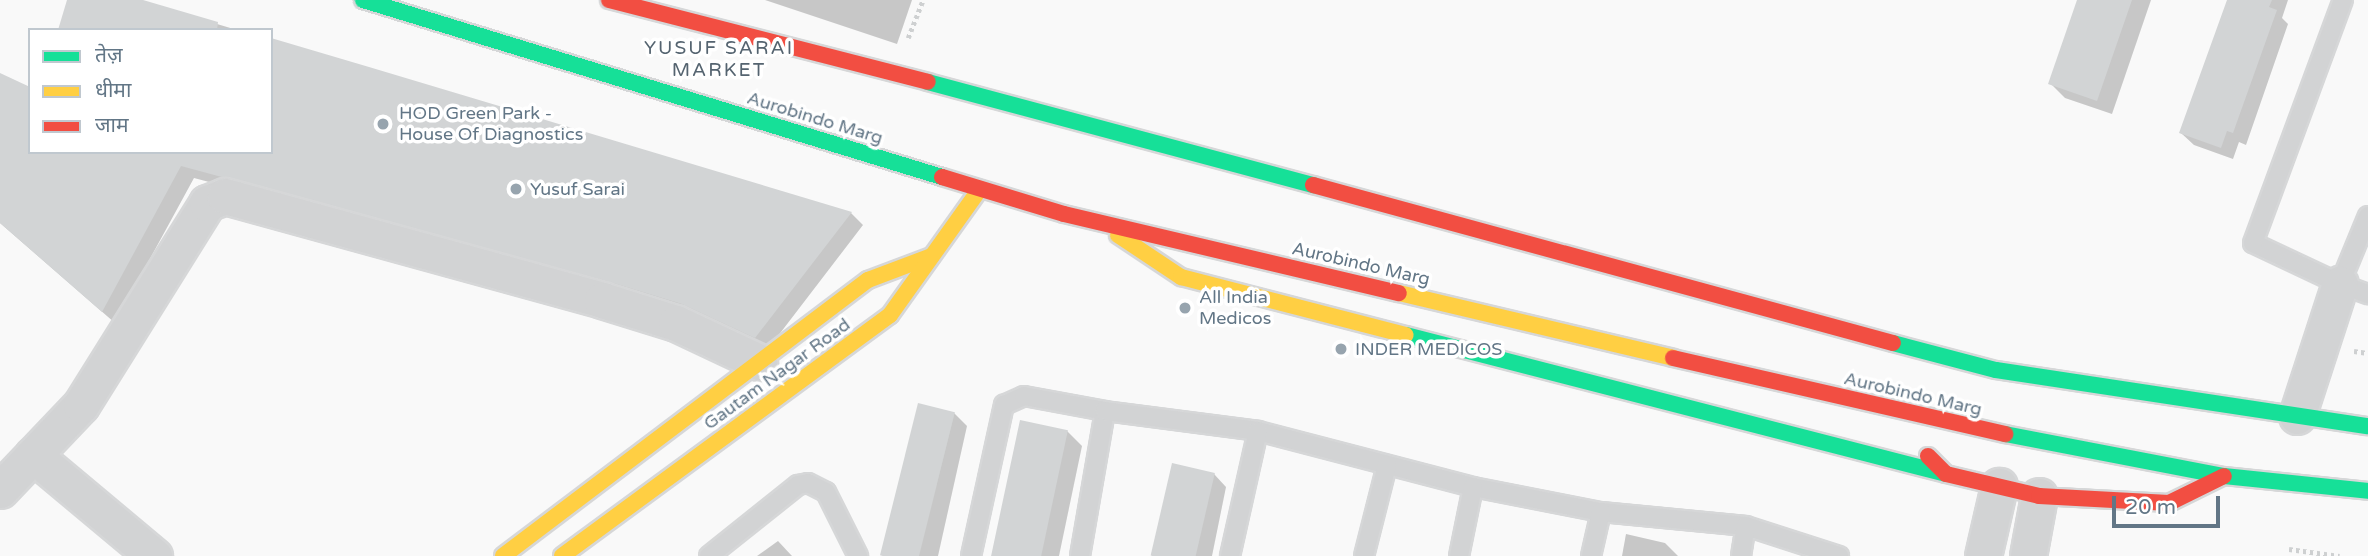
<!DOCTYPE html>
<meta charset="utf-8">
<style>
body{margin:0}
#map{position:relative;width:2368px;height:556px;overflow:hidden;background:#f9f9f9;font-family:"Varela Round","Noto Sans Devanagari",sans-serif}
div>[style]{position:absolute}
.shadow>*{inset:0;background:#0003}
.building>*{inset:0;background:#d2d4d5;transform-origin:0 0}
.path>*{height:4.5px;margin-top:-2.25px;transform-origin:0;background:repeating-linear-gradient(90deg,#ced0d1 0 3.5px,transparent 0 7px)}
.roads{filter:drop-shadow(2px 0 #d6d7d8) drop-shadow(-2px 0 #d6d7d8) drop-shadow(0 2px #d6d7d8) drop-shadow(0 -2px #d6d7d8)}
.lane>*{height:18px;margin:-9px;padding:0 9px;transform-origin:9px;border-radius:9px;background:#d2d3d4}
.street>*{height:35px;margin:-17.5px;padding:0 17.5px;transform-origin:17.5px;border-radius:17.5px;background:#d2d3d4}
.fast>*{height:16px;margin:-8px;padding:0 8px;transform-origin:8px;border-radius:8px;background:#16e098}
.slow>*{height:16px;margin:-8px;padding:0 8px;transform-origin:8px;border-radius:8px;background:#ffcf43}
.jam>*{height:16px;margin:-8px;padding:0 8px;transform-origin:8px;border-radius:8px;background:#f24e42}
.dots>*{width:19px;height:19px;translate:-50% -50%;box-sizing:border-box;border:4px solid #fff;border-radius:50%}
span{translate:-50% -50%;white-space:nowrap;text-align:center;line-height:1.15;-webkit-text-stroke:7px #fff;paint-order:stroke}
.poi-label{font-size:18px;color:#627686}
.left{translate:0 -50%;text-align:left}
.street-label{font-size:18px;color:#627686}
.neighbourhood-label{font-size:19px;color:#556470;letter-spacing:2px}
.legend{position:absolute;left:28px;top:28px;width:245px;height:126px;box-sizing:border-box;background:#fff;border:2px solid #c0c8cf;margin:0;padding:9px 12px;list-style:none;font-size:21px;color:#627686}
.legend li{display:flex;align-items:center;gap:14px;height:35px}
.legend b{width:35px;border:2px solid #c0c8cf}
.scale{position:absolute;left:2112px;top:496px;width:108px;height:32px;box-sizing:border-box;border:4px solid #627686;border-top:0;padding-left:9px;font-size:21px;line-height:24px;white-space:nowrap;color:#627686;-webkit-text-stroke:5px #fff;paint-order:stroke}
</style>
<div id="map">
<div class="shadow">
<div style="clip-path:polygon(69px 0,137px 0,237px 30px,60px 30px)"></div>
<div style="clip-path:polygon(765px 0,912px 0,897px 44px)"></div>
<div style="clip-path:polygon(2079px 0,2151px 0,2112px 114px,2065px 98px,2050px 83px)"></div>
<div style="clip-path:polygon(2228px 0,2288px 0,2282px 18px,2288px 24px,2246px 145px,2239px 142px,2233px 159px,2194px 145px,2181px 133px)"></div>
<div style="clip-path:polygon(0 93px,30px 152px,851px 213px,863px 225px,768px 349px,621px 292px,194px 178px,115px 323px,0 223px)"></div>
<div style="clip-path:polygon(954px 413px,967px 426px,938px 556px,886px 556px)"></div>
<div style="clip-path:polygon(1067px 431px,1082px 446px,1059px 556px,994px 556px)"></div>
<div style="clip-path:polygon(1214px 474px,1226px 487px,1212px 556px,1155px 556px)"></div>
<div style="clip-path:polygon(1626px 534px,1665px 543px,1678px 556px,1622px 556px)"></div>
<div style="clip-path:polygon(778px 541px,792px 556px,757px 556px)"></div>
</div>
<div class="building">
<div style="clip-path:polygon(67px 0,143px 0,218px 22px,217px 30px,58px 30px)"></div>
<div style="clip-path:polygon(2077px 0,2132px 0,2097px 101px,2048px 84px)"></div>
<div style="clip-path:polygon(2227px 0,2272px 0,2269px 7px,2277px 10px,2233px 133px,2227px 131px,2221px 148px,2179px 133px)"></div>
<div style="clip-path:polygon(271px 38px,369px 67px,852px 212px,755px 338px,682px 304px,607px 281px,181px 166px,102px 312px,0 223px,0 73px,30px 87px,30px 152px,271px 152px)"></div>
<div style="left:918px;top:403px;width:38px;height:157px;rotate:14deg"></div>
<div style="left:1020px;top:420px;width:49px;height:139px;rotate:12deg"></div>
<div style="left:1172px;top:463px;width:44px;height:95px;rotate:13deg"></div>
</div>
<div class="path">
<div style="left:908px;top:38px;width:41px;rotate:-68.5deg"></div>
<div style="left:2354px;top:351px;width:14px;rotate:8deg"></div>
<div style="left:2289px;top:549px;width:51px;rotate:7.8deg"></div>
</div>
<div class="roads">
<div class="lane">
<div style="left:2368px;top:216px;width:74px;rotate:112.4deg"></div>
<div style="left:2340px;top:284px;width:30px;rotate:20deg"></div>
<div style="left:2340px;top:284px;width:96px;rotate:-154.8deg"></div>
<div style="left:2253px;top:243px;width:259px;rotate:-69.7deg"></div>
<div style="left:709px;top:556px;width:114px;rotate:-38.6deg"></div>
<div style="left:798px;top:485px;width:10px;rotate:-11deg"></div>
<div style="left:808px;top:483px;width:20px;rotate:27deg"></div>
<div style="left:826px;top:492px;width:72px;rotate:63.4deg"></div>
<div style="left:971px;top:556px;width:155px;rotate:-77.7deg"></div>
<div style="left:1004px;top:405px;width:22px;rotate:-24deg"></div>
<div style="left:1024px;top:396px;width:82px;rotate:10.5deg"></div>
<div style="left:1080px;top:556px;width:147px;rotate:-80.2deg"></div>
<div style="left:1105px;top:411px;width:154px;rotate:7.4deg"></div>
<div style="left:1258px;top:431px;width:222px;rotate:14.6deg"></div>
<div style="left:1473px;top:487px;width:130px;rotate:11.1deg"></div>
<div style="left:1601px;top:512px;width:146px;rotate:5.5deg"></div>
<div style="left:1746px;top:526px;width:98px;rotate:17.9deg"></div>
<div style="left:1230px;top:556px;width:128px;rotate:-77.4deg"></div>
<div style="left:1364px;top:556px;width:94px;rotate:-75.8deg"></div>
<div style="left:1459px;top:556px;width:70px;rotate:-78.5deg"></div>
<div style="left:1591px;top:556px;width:45px;rotate:-77.2deg"></div>
<div style="left:1741px;top:556px;width:30px;rotate:-81deg"></div>
</div>
<div class="street">
<div style="left:2297px;top:416px;width:139px;rotate:-72deg"></div>
<div style="left:33px;top:455px;width:158px;rotate:39.9deg"></div>
<div style="left:0;top:490px;width:117px;rotate:-46.4deg"></div>
<div style="left:81px;top:405px;width:238px;rotate:-58deg"></div>
<div style="left:207px;top:203px;width:19px;rotate:-21deg"></div>
<div style="left:225px;top:196px;width:391px;rotate:15.4deg"></div>
<div style="left:602px;top:300px;width:77px;rotate:17.3deg"></div>
<div style="left:676px;top:323px;width:92px;rotate:25.2deg"></div>
<div style="left:1983px;top:556px;width:72px;rotate:-77.1deg"></div>
<div style="left:2028px;top:556px;width:61px;rotate:-79.6deg"></div>
</div>
<div class="fast">
<div style="left:363px;top:0;width:605px;rotate:17deg"></div>
<div style="left:928px;top:82px;width:399px;rotate:15deg"></div>
<div style="left:1406px;top:335px;width:558px;rotate:14.43deg"></div>
<div style="left:1893px;top:343px;width:106px;rotate:14.7deg"></div>
<div style="left:1996px;top:370px;width:376px;rotate:8.6deg"></div>
<div style="left:2005px;top:434px;width:223px;rotate:10.9deg"></div>
<div style="left:2224px;top:476px;width:145px;rotate:5.9deg"></div>
</div>
<div class="slow">
<div style="left:1118px;top:235px;width:76px;rotate:33.7deg"></div>
<div style="left:1181px;top:277px;width:232px;rotate:14.5deg"></div>
<div style="left:1399px;top:293px;width:282px;rotate:13.3deg"></div>
<div style="left:503px;top:556px;width:458px;rotate:-37.1deg"></div>
<div style="left:868px;top:280px;width:68px;rotate:-20.6deg"></div>
<div style="left:562px;top:556px;width:407px;rotate:-36.3deg"></div>
<div style="left:890px;top:315px;width:155px;rotate:-54.5deg"></div>
</div>
<div class="jam">
<div style="left:609px;top:0;width:329px;rotate:14.4deg"></div>
<div style="left:942px;top:177px;width:127px;rotate:16.9deg"></div>
<div style="left:1064px;top:214px;width:344px;rotate:13.3deg"></div>
<div style="left:1313px;top:185px;width:601px;rotate:15.24deg"></div>
<div style="left:1673px;top:358px;width:341px;rotate:12.9deg"></div>
<div style="left:1928px;top:456px;width:25px;rotate:45deg"></div>
<div style="left:1946px;top:474px;width:96px;rotate:13.3deg"></div>
<div style="left:2039px;top:496px;width:130px;rotate:3.1deg"></div>
<div style="left:2169px;top:503px;width:61px;rotate:-26.1deg"></div>
</div>
</div>
<div class="dots">
<div style="left:383px;top:124px;background:#97a4ae"></div>
<div style="left:516px;top:189px;background:#97a4ae"></div>
<div style="left:1185px;top:308px;background:#97a4ae"></div>
<div style="left:1341px;top:349px;background:#97a4ae"></div>
</div>
<div class="poi-label">
<span class="left" style="left:399px;top:124px">HOD Green Park -<br>House Of Diagnostics</span>
<span class="left" style="left:530px;top:189px">Yusuf Sarai</span>
<span class="left" style="left:1199px;top:308px">All India<br>Medicos</span>
<span class="left" style="left:1355px;top:349px">INDER MEDICOS</span>
</div>
<div class="street-label">
<span style="left:815px;top:118px;rotate:17deg">Aurobindo Marg</span>
<span style="left:1361px;top:264px;rotate:13deg">Aurobindo Marg</span>
<span style="left:777px;top:374px;rotate:-36deg">Gautam Nagar Road</span>
<span style="left:1913px;top:394px;rotate:13deg">Aurobindo Marg</span>
</div>
<div class="neighbourhood-label">
<span style="left:719px;top:60px">YUSUF SARAI<br>MARKET</span>
</div>
<ul class="legend">
<li><b style="height:9px;background:#16e098"></b>तेज़</li>
<li><b style="height:9px;background:#ffcf43"></b>धीमा</li>
<li><b style="height:9px;background:#f24e42"></b>जाम</li>
</ul>
<div class="scale">20 m</div>
</div>
